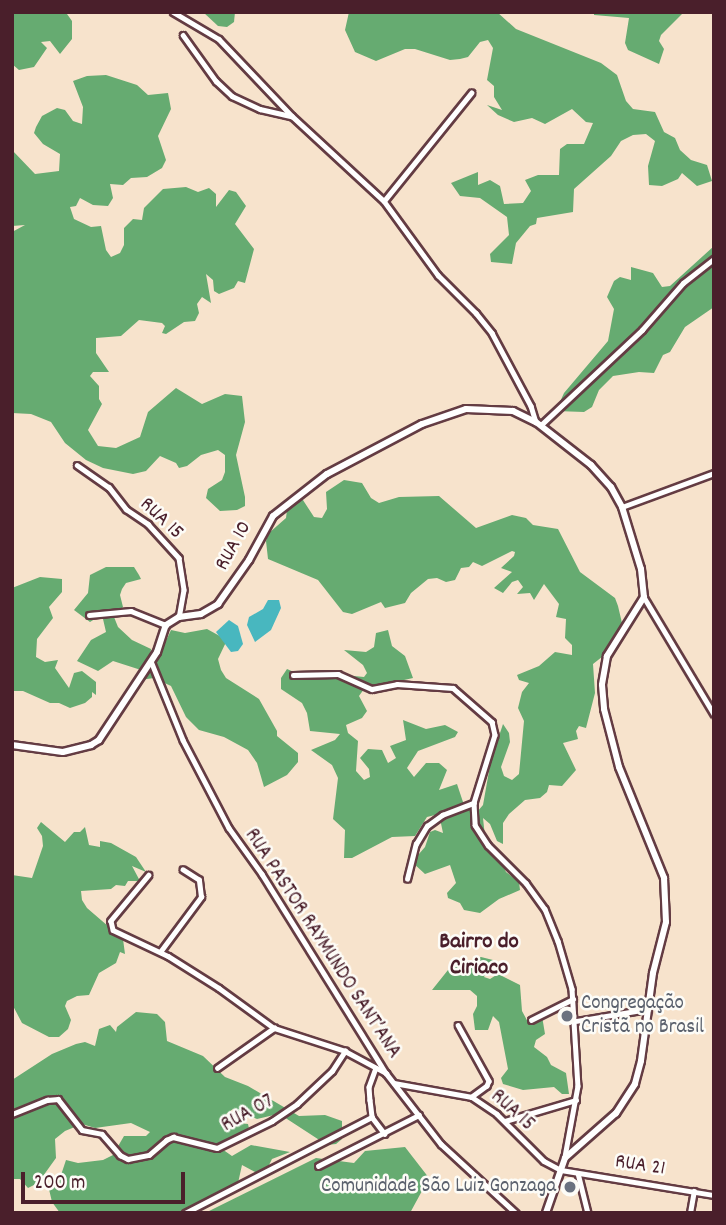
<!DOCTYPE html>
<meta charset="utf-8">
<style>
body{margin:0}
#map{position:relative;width:726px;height:1225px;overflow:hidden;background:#f7e3cc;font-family:Dekko,sans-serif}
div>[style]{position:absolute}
.forest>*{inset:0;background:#66ab71}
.water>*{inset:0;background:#48b7bf}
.roads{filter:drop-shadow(2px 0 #643c43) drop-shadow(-2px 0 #643c43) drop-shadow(0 2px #643c43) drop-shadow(0 -2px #643c43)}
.minor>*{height:4.5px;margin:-2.25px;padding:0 2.25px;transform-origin:2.25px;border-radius:2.25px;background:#fff}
.tertiary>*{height:6px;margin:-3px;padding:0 3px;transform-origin:3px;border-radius:3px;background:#fff}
.dots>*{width:19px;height:19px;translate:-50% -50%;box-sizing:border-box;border:4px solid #fdfcf7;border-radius:50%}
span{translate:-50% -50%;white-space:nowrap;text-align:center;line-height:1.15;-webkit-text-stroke:5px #fdfcf7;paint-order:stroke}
.street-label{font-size:21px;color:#4a1f2b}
.worship-label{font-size:21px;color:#5b616d}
.left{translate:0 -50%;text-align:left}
.right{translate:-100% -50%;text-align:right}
.neighbourhood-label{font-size:23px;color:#4a1f2b;font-weight:700}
.frame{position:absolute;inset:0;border:14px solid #4a1f2b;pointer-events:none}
.scale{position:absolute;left:21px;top:1172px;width:164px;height:32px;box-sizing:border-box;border:4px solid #4a1f2b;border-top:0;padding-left:9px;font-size:21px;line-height:24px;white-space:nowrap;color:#4a1f2b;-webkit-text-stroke:5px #fdfcf7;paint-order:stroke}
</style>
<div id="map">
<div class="forest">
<div style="clip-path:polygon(12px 12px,67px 14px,72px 21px,72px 39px,60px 54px,50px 41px,41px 42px,47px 48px,34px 67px,19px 70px,12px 64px)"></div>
<div style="clip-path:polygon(203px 12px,235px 12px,234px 22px,227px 27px,218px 26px)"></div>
<div style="clip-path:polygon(349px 12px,497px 12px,516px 29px,601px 63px,617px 75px,626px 101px,633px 109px,655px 112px,664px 132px,675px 138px,680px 150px,691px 160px,707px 165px,712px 181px,697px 186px,682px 173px,678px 179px,662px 186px,649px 185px,648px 166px,655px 141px,646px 134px,633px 135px,621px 141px,611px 156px,574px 189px,573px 212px,537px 218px,536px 224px,530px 226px,516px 243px,512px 264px,491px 262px,490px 254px,509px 235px,507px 217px,480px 198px,460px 196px,451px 183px,478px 172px,478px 185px,490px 180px,500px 186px,504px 204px,523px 203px,531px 191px,525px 180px,538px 175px,559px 175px,560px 149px,567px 144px,584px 144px,593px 123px,586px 122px,572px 109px,545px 124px,532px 118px,514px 122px,498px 115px,487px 105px,502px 110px,494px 97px,494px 86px,487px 80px,493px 48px,488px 40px,480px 42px,468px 57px,460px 59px,450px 60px,415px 49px,405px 49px,376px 61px,355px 52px,345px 30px)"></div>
<div style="clip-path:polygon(594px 12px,684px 12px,661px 35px,659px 41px,664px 49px,659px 64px,628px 50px,625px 43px,629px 18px,594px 15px)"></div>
<div style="clip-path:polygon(106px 75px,137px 85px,148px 95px,168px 93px,171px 109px,158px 136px,166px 160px,162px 168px,147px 177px,131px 178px,123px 185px,110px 184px,113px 198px,108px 206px,93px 205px,80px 198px,76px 206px,70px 207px,74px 219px,91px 227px,101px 226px,106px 250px,111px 257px,120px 253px,124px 245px,124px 228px,133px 219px,142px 220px,144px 208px,163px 189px,186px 187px,198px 192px,209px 188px,216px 194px,216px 207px,229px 190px,236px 192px,246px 206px,235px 224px,254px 249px,245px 283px,238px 281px,234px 288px,219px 294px,214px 291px,213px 280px,206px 274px,211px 303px,202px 297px,197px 304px,199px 313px,195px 321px,184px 322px,166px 334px,162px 333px,165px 326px,162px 323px,139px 320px,121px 336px,96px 338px,96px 353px,109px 372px,93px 372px,90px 376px,99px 386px,99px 399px,102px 404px,88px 430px,98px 446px,116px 448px,140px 437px,148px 412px,176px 388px,202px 404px,225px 394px,242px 396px,245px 422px,236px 455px,245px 497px,245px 506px,237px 510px,220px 511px,206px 498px,208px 489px,222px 480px,225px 472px,225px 455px,218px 450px,201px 455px,187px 466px,179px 468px,176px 463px,160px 456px,146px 471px,133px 474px,103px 468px,86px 460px,65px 443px,51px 422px,31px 414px,12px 413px,12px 232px,25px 225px,12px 226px,12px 150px,35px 174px,59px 171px,60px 154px,43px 144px,34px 133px,36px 127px,42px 116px,57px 108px,65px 110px,73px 121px,82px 124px,83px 107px,73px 81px,87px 76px)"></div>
<div style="clip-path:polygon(714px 246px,714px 307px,685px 327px,670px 352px,663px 355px,654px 373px,639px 372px,613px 376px,599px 390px,592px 407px,584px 412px,556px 411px,562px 409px,559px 404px,564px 393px,608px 341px,614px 309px,607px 297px,614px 281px,620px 277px,631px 280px,631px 267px,653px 273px,662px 287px,670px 286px)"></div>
<div style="clip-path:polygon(344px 480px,362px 483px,371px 498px,379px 503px,399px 497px,439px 496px,476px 528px,512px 515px,526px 518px,533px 525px,558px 529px,580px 572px,615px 598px,618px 606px,622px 623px,619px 631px,607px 653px,593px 664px,595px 693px,586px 728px,579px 726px,576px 731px,578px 739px,563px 743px,576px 770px,562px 786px,549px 785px,547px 792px,540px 798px,525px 800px,509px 814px,503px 823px,503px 844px,497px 841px,490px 824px,483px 818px,486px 846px,499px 856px,506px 872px,519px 882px,520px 890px,499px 899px,480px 913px,464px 910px,460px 903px,448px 898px,447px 893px,456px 883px,450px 865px,425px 874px,412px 862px,425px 847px,430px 832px,435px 830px,443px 833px,439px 814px,427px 817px,415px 836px,392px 837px,352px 858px,344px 858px,345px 830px,333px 819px,338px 778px,332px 765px,311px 750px,335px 740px,340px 734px,310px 731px,307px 713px,302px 703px,281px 689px,281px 678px,287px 669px,308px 678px,324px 673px,364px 677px,367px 673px,363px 665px,344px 650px,366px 652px,374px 647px,376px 633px,388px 630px,392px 646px,405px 656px,413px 678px,364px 689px,359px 696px,367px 711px,362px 718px,346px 725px,348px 733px,358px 741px,356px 771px,364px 780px,370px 777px,369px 769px,360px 758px,368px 749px,382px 750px,388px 763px,396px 758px,390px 746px,406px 740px,403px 720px,426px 729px,445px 725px,458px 732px,455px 737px,418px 751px,407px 768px,414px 777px,426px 763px,439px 763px,447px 770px,439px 790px,457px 784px,463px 802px,477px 812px,483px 805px,491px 760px,503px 724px,509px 733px,510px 742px,501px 767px,504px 776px,512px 780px,519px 774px,524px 721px,518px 708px,522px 692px,529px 683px,519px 680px,517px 675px,539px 666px,555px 652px,572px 655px,572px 645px,565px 638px,566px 619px,556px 617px,559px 604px,544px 584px,534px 600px,530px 593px,517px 594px,523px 587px,518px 580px,512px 582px,503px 593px,494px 588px,512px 572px,501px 568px,514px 556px,515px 552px,512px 551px,482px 566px,473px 562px,469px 567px,461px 568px,455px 580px,446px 582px,437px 578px,428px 579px,411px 593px,405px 603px,385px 608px,381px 602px,352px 614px,343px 612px,318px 580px,268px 559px,266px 541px,269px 533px,286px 518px,287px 510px,301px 497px,314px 517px,322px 518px,327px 509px,326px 492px)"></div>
<div style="clip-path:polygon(106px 567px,134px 567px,139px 575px,141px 579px,126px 583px,122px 589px,120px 595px,123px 607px,114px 617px,118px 627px,132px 640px,151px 649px,150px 661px,159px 656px,171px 630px,185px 633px,207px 629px,227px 640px,218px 659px,221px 670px,226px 678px,259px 699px,277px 731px,277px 736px,298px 753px,298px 762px,287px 775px,264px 787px,257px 763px,248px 750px,224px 737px,199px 730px,186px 717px,171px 686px,154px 678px,140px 680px,141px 670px,113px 661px,98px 671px,77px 661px,91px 640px,106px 632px,103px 619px,98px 617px,90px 622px,74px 610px,88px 593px,90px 575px)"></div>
<div style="clip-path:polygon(40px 577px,62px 579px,62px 592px,49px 607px,53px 618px,37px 639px,36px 657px,45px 662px,58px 660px,55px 668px,69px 688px,74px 673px,82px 671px,96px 682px,96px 695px,92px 692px,92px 697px,85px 703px,70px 708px,59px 703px,50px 703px,23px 691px,12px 691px,12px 588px)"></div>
<div style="clip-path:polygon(41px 822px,65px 842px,74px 832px,80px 832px,85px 827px,89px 845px,100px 847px,100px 841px,111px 843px,136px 857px,146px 872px,132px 866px,140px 881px,128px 881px,125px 886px,116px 885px,111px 889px,81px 891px,82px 900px,87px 908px,123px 939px,125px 954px,120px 952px,116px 963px,99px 973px,89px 995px,77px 996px,67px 1001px,65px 1006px,71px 1020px,68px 1029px,59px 1037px,49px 1037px,22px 1023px,12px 1004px,12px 875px,32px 878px,43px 846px,42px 836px,37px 828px)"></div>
<div style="clip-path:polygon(481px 957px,493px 960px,484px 977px,490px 979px,498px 974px,520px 985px,522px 1011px,529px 1024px,533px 1024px,537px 1017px,542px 1016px,545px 1034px,536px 1040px,534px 1047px,547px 1057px,551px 1065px,566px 1073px,569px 1094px,562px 1094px,554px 1087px,523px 1090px,503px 1084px,501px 1078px,508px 1069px,499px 1022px,493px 1016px,488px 1030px,475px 1030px,473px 1014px,477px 1006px,477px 996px,470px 990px,432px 990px,448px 970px)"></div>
<div style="clip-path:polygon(136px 1012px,157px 1014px,165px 1022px,167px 1041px,203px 1056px,225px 1077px,248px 1086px,299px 1116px,325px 1115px,342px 1121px,342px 1139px,336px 1144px,327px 1145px,284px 1117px,274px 1115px,257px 1119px,233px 1109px,226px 1114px,231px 1122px,248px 1124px,250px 1133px,222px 1149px,232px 1156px,251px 1145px,290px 1152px,272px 1159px,267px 1169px,259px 1174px,242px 1165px,238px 1183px,228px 1192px,184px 1213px,60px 1213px,52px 1202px,48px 1185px,61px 1175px,66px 1160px,78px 1163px,103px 1160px,113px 1155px,124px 1136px,146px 1136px,150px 1132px,131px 1123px,95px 1128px,82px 1124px,65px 1131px,55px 1139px,56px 1158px,38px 1183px,28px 1188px,20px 1179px,12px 1179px,12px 1080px,52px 1054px,76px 1044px,85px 1042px,95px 1046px,99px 1029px,110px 1025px,116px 1032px,117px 1027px)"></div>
<div style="clip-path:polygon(405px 1147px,429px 1178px,410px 1213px,205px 1213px,316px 1158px,354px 1163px,365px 1151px)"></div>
</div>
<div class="water">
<div style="clip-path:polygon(268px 600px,279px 600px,281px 608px,271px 630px,255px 642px,247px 625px,249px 617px,263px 609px)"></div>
<div style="clip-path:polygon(229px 620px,238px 626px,243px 644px,238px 651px,231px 652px,216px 632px)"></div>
</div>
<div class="roads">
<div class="minor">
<div style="left:173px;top:12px;width:53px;rotate:30.4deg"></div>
<div style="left:219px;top:39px;width:106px;rotate:46.5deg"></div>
<div style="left:292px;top:116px;width:125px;rotate:42.7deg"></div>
<div style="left:384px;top:201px;width:92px;rotate:53.9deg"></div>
<div style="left:438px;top:275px;width:54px;rotate:45deg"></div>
<div style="left:476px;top:313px;width:26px;rotate:51deg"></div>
<div style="left:492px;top:333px;width:83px;rotate:61.9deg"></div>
<div style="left:531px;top:406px;width:17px;rotate:73deg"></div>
<div style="left:183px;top:35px;width:57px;rotate:54.3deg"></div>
<div style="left:216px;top:81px;width:22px;rotate:43deg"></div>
<div style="left:232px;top:96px;width:31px;rotate:25deg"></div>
<div style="left:260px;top:109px;width:32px;rotate:13deg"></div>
<div style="left:384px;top:201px;width:139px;rotate:-51.1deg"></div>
<div style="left:541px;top:425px;width:139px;rotate:-43.2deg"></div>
<div style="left:642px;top:330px;width:62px;rotate:-48.9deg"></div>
<div style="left:683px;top:283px;width:39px;rotate:-38deg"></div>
<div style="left:77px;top:465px;width:39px;rotate:35deg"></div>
<div style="left:109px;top:487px;width:28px;rotate:52deg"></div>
<div style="left:126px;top:509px;width:27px;rotate:34deg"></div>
<div style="left:148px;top:524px;width:46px;rotate:47.6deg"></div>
<div style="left:179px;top:558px;width:32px;rotate:81deg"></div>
<div style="left:184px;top:590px;width:27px;rotate:100deg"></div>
<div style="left:622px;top:507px;width:98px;rotate:-20.3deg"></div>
<div style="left:644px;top:597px;width:136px;rotate:59.1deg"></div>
<div style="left:89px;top:615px;width:42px;rotate:-5.4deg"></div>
<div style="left:131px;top:611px;width:38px;rotate:22deg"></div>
<div style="left:151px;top:661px;width:85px;rotate:67.9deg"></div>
<div style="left:183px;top:740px;width:99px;rotate:62.4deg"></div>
<div style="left:229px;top:828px;width:57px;rotate:54.3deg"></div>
<div style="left:262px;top:874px;width:234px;rotate:58.1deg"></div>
<div style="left:386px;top:1073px;width:90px;rotate:52.2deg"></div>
<div style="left:441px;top:1144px;width:102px;rotate:42.6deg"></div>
<div style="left:293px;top:675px;width:45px;rotate:-1.3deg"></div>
<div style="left:338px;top:674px;width:37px;rotate:24deg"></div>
<div style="left:372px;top:689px;width:25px;rotate:-11deg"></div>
<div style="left:397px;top:684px;width:56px;rotate:4.1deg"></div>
<div style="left:453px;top:688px;width:52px;rotate:41.1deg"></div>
<div style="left:492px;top:722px;width:13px;rotate:77deg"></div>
<div style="left:495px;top:735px;width:71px;rotate:107.2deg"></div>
<div style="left:474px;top:803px;width:22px;rotate:87deg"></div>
<div style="left:475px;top:825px;width:24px;rotate:57deg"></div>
<div style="left:488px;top:845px;width:54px;rotate:45deg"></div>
<div style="left:526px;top:883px;width:32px;rotate:54deg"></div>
<div style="left:545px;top:909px;width:35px;rotate:68deg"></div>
<div style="left:558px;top:941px;width:50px;rotate:73.7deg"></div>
<div style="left:572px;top:989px;width:97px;rotate:86.5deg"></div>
<div style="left:578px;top:1086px;width:72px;rotate:100.4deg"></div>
<div style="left:149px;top:875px;width:60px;rotate:129.6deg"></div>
<div style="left:111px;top:921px;width:9px;rotate:77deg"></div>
<div style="left:113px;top:930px;width:61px;rotate:25.3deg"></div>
<div style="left:168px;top:956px;width:60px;rotate:32.1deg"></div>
<div style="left:219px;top:988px;width:68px;rotate:36deg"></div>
<div style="left:274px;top:1028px;width:75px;rotate:17.9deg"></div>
<div style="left:345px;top:1051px;width:47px;rotate:28.2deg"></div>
<div style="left:407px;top:879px;width:36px;rotate:-76deg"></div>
<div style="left:416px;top:844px;width:21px;rotate:-59deg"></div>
<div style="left:427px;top:826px;width:19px;rotate:-36deg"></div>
<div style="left:442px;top:815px;width:34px;rotate:-21deg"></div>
<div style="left:160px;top:952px;width:69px;rotate:-53.3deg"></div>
<div style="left:201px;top:897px;width:17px;rotate:-97deg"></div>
<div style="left:199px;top:880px;width:19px;rotate:-148deg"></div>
<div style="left:531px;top:1020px;width:47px;rotate:-26.6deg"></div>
<div style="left:576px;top:1021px;width:73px;rotate:-9.5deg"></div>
<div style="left:458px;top:1025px;width:64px;rotate:61deg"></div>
<div style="left:489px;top:1081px;width:5px;rotate:112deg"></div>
<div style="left:487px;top:1086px;width:19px;rotate:144deg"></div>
<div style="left:217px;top:1068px;width:70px;rotate:-35.1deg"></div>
<div style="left:376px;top:1068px;width:20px;rotate:110deg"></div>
<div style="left:369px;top:1087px;width:13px;rotate:86deg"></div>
<div style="left:370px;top:1100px;width:17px;rotate:83deg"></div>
<div style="left:372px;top:1117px;width:21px;rotate:53deg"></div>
<div style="left:394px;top:1083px;width:79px;rotate:10.2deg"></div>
<div style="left:472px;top:1097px;width:30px;rotate:34deg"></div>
<div style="left:497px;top:1114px;width:66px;rotate:45deg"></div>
<div style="left:544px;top:1161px;width:19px;rotate:28deg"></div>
<div style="left:561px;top:1170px;width:155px;rotate:9.3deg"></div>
<div style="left:12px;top:1114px;width:38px;rotate:-22deg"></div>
<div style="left:47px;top:1100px;width:11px;rotate:-5deg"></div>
<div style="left:58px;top:1099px;width:39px;rotate:52deg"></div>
<div style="left:82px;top:1130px;width:20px;rotate:11deg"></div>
<div style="left:102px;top:1134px;width:28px;rotate:49deg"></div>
<div style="left:120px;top:1155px;width:9px;rotate:27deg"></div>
<div style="left:128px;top:1159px;width:21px;rotate:-11deg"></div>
<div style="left:149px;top:1155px;width:23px;rotate:-41deg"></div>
<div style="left:166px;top:1140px;width:8px;rotate:-23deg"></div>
<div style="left:173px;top:1137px;width:45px;rotate:14deg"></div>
<div style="left:217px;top:1148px;width:61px;rotate:-26.1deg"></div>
<div style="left:272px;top:1121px;width:30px;rotate:-34deg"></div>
<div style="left:297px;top:1104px;width:48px;rotate:-43.3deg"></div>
<div style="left:332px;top:1071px;width:24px;rotate:-57deg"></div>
<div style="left:505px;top:1121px;width:74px;rotate:-16.5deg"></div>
<div style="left:318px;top:1166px;width:113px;rotate:-26.8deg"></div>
<div style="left:578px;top:1173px;width:41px;rotate:76deg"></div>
<div style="left:185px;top:1213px;width:210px;rotate:-27.2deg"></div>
<div style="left:690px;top:1213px;width:22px;rotate:-80deg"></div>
</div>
<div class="tertiary">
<div style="left:12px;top:745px;width:51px;rotate:7.8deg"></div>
<div style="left:63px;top:752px;width:29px;rotate:-14deg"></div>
<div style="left:91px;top:745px;width:9px;rotate:-32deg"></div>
<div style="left:99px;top:740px;width:105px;rotate:-56.6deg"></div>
<div style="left:157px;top:652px;width:28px;rotate:-72deg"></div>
<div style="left:166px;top:625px;width:15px;rotate:-32deg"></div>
<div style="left:179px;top:617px;width:22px;rotate:-8deg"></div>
<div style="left:201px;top:614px;width:20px;rotate:-30deg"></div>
<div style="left:218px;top:604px;width:54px;rotate:-54.8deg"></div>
<div style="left:249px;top:560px;width:50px;rotate:-61.4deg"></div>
<div style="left:273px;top:516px;width:68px;rotate:-37.9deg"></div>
<div style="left:327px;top:474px;width:107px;rotate:-27.8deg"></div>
<div style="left:422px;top:424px;width:46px;rotate:-18.8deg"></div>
<div style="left:466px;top:409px;width:47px;rotate:2.4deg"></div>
<div style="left:513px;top:411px;width:25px;rotate:26deg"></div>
<div style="left:536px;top:422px;width:70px;rotate:38deg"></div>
<div style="left:591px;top:465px;width:30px;rotate:48deg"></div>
<div style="left:611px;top:487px;width:23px;rotate:61deg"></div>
<div style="left:622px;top:507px;width:65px;rotate:73deg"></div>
<div style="left:641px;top:569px;width:28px;rotate:84deg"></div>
<div style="left:644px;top:597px;width:70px;rotate:122.1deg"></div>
<div style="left:607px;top:656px;width:29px;rotate:100deg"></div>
<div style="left:602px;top:685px;width:24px;rotate:85deg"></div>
<div style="left:604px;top:709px;width:60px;rotate:75.5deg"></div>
<div style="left:619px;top:767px;width:120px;rotate:67.9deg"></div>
<div style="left:664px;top:878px;width:44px;rotate:87.4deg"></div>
<div style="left:666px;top:922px;width:53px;rotate:104.3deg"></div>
<div style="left:653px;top:973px;width:89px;rotate:97.8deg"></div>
<div style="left:641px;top:1061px;width:24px;rotate:105deg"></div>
<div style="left:635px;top:1084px;width:35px;rotate:123deg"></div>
<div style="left:616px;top:1113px;width:68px;rotate:138.6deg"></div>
<div style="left:565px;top:1158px;width:58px;rotate:109.1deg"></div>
</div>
</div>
<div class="dots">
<div style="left:567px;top:1016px;background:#6b7280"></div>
<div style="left:570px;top:1187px;background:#6b7280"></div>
</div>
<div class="street-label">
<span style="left:161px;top:519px;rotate:43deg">RUA 15</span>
<span style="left:234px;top:546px;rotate:-61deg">RUA 10</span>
<span style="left:322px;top:944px;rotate:57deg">RUA PASTOR RAYMUNDO SANT’ANA</span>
<span style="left:512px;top:1111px;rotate:42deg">RUA 15</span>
<span style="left:248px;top:1114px;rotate:-29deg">RUA 07</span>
<span style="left:640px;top:1166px;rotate:9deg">RUA 21</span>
</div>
<div class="worship-label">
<span class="left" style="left:581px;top:1016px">Congregação<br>Cristã no Brasil</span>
<span class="right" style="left:556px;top:1187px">Comunidade São Luiz Gonzaga</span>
</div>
<div class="neighbourhood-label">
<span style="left:479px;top:956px">Bairro do<br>Ciriaco</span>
</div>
<div class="frame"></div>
<div class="scale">200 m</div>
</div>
